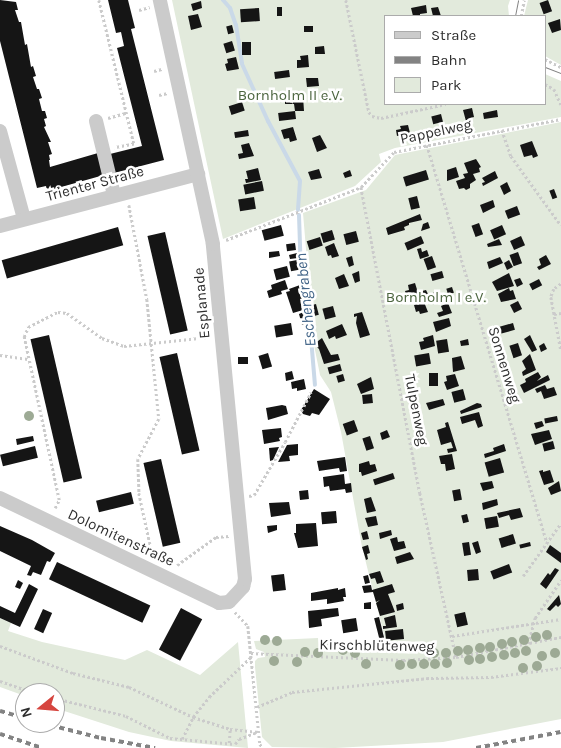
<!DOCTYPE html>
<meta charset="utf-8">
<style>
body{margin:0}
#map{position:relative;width:561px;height:748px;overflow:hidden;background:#fff;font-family:Karla,sans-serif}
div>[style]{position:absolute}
.green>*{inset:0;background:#e2eadc}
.stream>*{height:4px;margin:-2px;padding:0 2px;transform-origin:2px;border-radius:2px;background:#cad9e8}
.building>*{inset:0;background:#151515;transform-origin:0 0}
.path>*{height:2.5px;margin-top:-1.25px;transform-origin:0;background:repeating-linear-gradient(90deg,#cbcbcb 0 2.5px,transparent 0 5px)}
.minor>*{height:14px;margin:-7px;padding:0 7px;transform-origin:7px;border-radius:7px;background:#cbcbcb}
.tram>*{height:1px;margin:-0.5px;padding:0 0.5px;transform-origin:0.5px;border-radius:0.5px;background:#838383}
.rail>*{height:4px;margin-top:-2px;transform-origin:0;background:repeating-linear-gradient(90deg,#838383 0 5px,transparent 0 9px)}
.trees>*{width:10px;height:10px;margin:-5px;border-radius:50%;background:#9daa95}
span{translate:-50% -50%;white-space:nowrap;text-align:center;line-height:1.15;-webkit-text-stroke:5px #fff;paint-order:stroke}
.park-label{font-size:15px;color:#4c653f}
.street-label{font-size:15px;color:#2e2e2e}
.water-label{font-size:16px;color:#436588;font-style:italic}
.legend{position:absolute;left:384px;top:15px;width:162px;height:90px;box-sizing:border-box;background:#fff;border:1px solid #ababab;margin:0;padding:6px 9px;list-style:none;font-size:15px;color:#2e2e2e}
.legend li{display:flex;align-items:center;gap:10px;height:25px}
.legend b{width:25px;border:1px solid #ababab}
.north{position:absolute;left:15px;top:683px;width:50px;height:50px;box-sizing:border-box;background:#fff;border:1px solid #ababab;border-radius:50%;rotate:253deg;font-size:14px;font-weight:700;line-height:20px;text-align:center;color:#2e2e2e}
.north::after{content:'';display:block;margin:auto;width:18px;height:22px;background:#d6453f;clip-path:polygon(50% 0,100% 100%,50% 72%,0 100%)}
</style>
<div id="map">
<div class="green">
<div style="clip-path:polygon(172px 0,510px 0,508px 6px,509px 16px,385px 16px,385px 104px,545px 104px,545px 74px,561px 81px,561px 117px,395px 148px,379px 154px,381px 162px,355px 186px,223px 239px)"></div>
<div style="clip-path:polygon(528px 0,561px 0,561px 65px,545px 56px,545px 16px,524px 16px)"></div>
<div style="clip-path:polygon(561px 122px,561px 719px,443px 742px,335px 748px,272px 747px,262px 737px,255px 667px,255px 661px,258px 658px,265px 657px,264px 652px,256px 649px,254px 641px,318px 638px,319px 645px,386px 642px,362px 547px,341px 432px,331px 392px,320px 375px,314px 345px,303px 213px,366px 190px,395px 155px)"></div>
<div style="clip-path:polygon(0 618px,11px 623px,8px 631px,42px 642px,125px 660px,147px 650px,200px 675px,238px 642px,248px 748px,171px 741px,129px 732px,55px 708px,55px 693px,25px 693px,25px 696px,0 687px)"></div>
</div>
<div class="stream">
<div style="left:223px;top:0;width:11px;rotate:49deg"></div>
<div style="left:230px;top:8px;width:18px;rotate:71deg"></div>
<div style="left:236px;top:25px;width:39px;rotate:81deg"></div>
<div style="left:242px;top:64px;width:63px;rotate:65.5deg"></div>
<div style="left:268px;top:121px;width:68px;rotate:61.9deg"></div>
<div style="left:300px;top:181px;width:29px;rotate:94deg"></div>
<div style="left:299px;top:215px;width:60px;rotate:88.1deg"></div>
<div style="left:301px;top:275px;width:28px;rotate:75deg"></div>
<div style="left:308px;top:302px;width:83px;rotate:85.2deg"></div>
</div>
<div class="building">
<div style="clip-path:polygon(0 0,16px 2px,18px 10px,15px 10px,19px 22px,21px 22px,25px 45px,27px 44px,31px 67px,33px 66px,36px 76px,33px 77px,37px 89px,39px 89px,42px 98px,39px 99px,42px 111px,45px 111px,47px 118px,44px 119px,46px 126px,44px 127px,51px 142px,48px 142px,52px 154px,49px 155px,50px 160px,49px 160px,50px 167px,98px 153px,104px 175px,47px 191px,46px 186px,37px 188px,0 41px)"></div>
<div style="clip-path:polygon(108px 0,128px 0,135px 28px,131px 29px,164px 160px,114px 173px,110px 154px,142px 146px,117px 48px,124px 46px,121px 32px,116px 33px)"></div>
<div style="left:548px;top:0;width:12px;height:9px;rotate:70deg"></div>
<div style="clip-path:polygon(201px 1px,202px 8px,193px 11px,191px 4px)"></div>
<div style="clip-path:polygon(426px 5px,427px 13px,420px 14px,420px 16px,413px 16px,411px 8px)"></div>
<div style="left:277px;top:7px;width:5px;height:9px"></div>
<div style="clip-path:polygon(438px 7px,441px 16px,433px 16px,431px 8px)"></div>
<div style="left:259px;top:8px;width:13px;height:19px;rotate:86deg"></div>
<div style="clip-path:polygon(198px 14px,202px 27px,191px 30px,188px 16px)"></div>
<div style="clip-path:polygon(560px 19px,561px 30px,552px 33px,548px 23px)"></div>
<div style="left:232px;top:25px;width:8px;height:6px;rotate:76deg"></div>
<div style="left:304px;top:26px;width:9px;height:6px"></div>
<div style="left:232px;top:41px;width:10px;height:9px;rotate:73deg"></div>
<div style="left:242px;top:42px;width:9px;height:13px"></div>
<div style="clip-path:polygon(324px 46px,325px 54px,315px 54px,315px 47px)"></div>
<div style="clip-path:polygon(308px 55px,309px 67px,297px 68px,297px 60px,301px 60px,300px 56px)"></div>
<div style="clip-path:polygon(236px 57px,239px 69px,227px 71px,225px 64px,228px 63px,227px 59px)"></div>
<div style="left:289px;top:70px;width:7px;height:15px;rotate:82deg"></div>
<div style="clip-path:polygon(306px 78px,318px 78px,319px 86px,307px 87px)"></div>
<div style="clip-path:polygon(285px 96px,303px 96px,304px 111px,295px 111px,294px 104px,285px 104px)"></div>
<div style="left:242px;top:102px;width:9px;height:14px;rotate:72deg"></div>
<div style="clip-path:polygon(472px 108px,474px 117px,471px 118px,472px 124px,467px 125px,463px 110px)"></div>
<div style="clip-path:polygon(497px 110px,498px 117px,484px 119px,483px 113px)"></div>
<div style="left:295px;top:111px;width:8px;height:17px;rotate:83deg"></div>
<div style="left:441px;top:114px;width:8px;height:10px;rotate:76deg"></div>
<div style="clip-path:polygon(408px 125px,410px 133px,397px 136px,396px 130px,401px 129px,400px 126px)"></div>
<div style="clip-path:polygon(293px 127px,297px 140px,290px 142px,289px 138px,284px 139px,281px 130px)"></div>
<div style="left:248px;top:130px;width:6px;height:14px;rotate:81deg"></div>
<div style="clip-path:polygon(320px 135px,327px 148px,317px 152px,312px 138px)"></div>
<div style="clip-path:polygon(532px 141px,538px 156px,533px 158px,532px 155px,524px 157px,520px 145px)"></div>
<div style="clip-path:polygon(249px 143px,254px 156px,239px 159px,238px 154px,243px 153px,241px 145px)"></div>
<div style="clip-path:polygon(476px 159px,481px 167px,479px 168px,480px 172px,473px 174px,476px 180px,470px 184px,470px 188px,466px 190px,464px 188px,459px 189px,456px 181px,465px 178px,463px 174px,468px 173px,464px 163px)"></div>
<div style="clip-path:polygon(456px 167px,459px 177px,447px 181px,447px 170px)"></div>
<div style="clip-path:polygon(258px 168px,261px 180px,246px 183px,245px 179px,248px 179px,246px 171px)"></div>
<div style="clip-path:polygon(319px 169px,322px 178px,311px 180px,308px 172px)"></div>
<div style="clip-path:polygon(350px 170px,352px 176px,345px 178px,343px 173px)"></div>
<div style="left:426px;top:170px;width:10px;height:24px;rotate:73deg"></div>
<div style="clip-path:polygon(495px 171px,498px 178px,483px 186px,482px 183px,485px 182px,482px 178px)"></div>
<div style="left:262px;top:181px;width:10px;height:19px;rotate:79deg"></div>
<div style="clip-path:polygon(507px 182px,511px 191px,504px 195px,500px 186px)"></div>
<div style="left:554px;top:189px;width:9px;height:5px;rotate:69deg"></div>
<div style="left:417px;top:196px;width:12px;height:9px;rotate:76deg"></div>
<div style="left:254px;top:197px;width:12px;height:16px;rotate:81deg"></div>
<div style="clip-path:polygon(493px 200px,495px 207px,483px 213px,480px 205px)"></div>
<div style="left:517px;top:206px;width:9px;height:13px;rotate:69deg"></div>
<div style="clip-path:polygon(420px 214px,422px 220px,409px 223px,409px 225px,404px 227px,405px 230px,388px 235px,386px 228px)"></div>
<div style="clip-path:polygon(428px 222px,430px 228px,421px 231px,423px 224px)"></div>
<div style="left:479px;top:223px;width:12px;height:8px;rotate:70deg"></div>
<div style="left:281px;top:225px;width:11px;height:20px;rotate:75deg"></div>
<div style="left:502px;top:225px;width:10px;height:13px;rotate:66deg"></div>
<div style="left:118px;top:227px;width:19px;height:121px;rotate:74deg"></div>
<div style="left:332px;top:230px;width:10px;height:12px;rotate:73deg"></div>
<div style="left:356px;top:231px;width:11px;height:13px;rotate:75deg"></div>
<div style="left:165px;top:232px;width:101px;height:18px;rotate:77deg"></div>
<div style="left:421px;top:236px;width:8px;height:18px;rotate:67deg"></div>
<div style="left:521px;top:236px;width:10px;height:12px;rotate:66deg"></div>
<div style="left:320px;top:237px;width:9px;height:14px;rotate:72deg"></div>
<div style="clip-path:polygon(499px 239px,502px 245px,488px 247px,487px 244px)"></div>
<div style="left:295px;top:243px;width:7px;height:9px;rotate:82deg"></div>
<div style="clip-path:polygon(334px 243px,339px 256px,332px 258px,331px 255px,328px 256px,325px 247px)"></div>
<div style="clip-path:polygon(421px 248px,422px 252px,427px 250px,429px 256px,420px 259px,417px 249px)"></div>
<div style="clip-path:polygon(279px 251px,280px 256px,269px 258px,269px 252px)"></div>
<div style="left:518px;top:252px;width:12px;height:9px;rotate:70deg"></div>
<div style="clip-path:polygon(297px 253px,298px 258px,290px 259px,289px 255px)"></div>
<div style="clip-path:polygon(546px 255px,551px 264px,539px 270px,537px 267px,541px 265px,539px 259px)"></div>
<div style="clip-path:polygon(352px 256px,354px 265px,349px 267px,346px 258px)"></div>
<div style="left:432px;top:256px;width:12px;height:9px;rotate:70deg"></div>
<div style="clip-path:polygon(500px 257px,503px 263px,489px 269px,487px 262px)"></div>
<div style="left:297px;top:260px;width:10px;height:8px;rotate:79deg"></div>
<div style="clip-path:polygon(509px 260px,513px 267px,507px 270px,504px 263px)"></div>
<div style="left:287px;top:266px;width:11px;height:14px;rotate:75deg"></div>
<div style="clip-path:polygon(359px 271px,360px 281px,355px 283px,352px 274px)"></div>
<div style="left:442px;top:271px;width:7px;height:12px;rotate:74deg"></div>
<div style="clip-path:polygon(509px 273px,514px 286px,497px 291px,492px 282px)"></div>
<div style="clip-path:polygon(344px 274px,349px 286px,339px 289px,335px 278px)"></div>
<div style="clip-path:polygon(520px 278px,523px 284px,517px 287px,514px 280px)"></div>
<div style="left:539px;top:279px;width:7px;height:11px;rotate:63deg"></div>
<div style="clip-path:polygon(285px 280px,288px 289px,281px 291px,282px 294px,269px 298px,267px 291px,272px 289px,271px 285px)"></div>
<div style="clip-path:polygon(415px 283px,419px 296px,407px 299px,405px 291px,409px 290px,408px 285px)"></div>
<div style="clip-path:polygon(300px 285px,303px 298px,300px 299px,303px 310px,293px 313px,286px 292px,290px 291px,289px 289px)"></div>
<div style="left:452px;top:287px;width:6px;height:6px;rotate:72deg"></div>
<div style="clip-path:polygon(509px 288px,510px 291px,513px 290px,516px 299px,501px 302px,498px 294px)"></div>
<div style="clip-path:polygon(426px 290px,428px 294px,437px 292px,440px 300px,431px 303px,428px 296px,424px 297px,422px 291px)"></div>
<div style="left:518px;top:301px;width:9px;height:9px;rotate:63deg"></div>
<div style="clip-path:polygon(424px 302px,428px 312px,420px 314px,419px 311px,416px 312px,414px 305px)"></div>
<div style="clip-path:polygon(448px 303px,452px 313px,439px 317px,437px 313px,443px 311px,441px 306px)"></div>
<div style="left:316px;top:304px;width:11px;height:5px;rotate:75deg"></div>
<div style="left:333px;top:306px;width:11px;height:11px;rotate:75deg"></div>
<div style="clip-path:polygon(306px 311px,307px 323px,302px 325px,299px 314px)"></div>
<div style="clip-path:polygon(362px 312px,370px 335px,360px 338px,356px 323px,357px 316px,354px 317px,354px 314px)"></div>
<div style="clip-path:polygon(449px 318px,451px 326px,436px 332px,433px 322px)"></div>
<div style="left:291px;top:323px;width:12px;height:17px;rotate:81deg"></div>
<div style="left:513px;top:323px;width:7px;height:14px;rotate:74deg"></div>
<div style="clip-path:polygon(342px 324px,347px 335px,336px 339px,335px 336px,329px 339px,326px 331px)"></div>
<div style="left:49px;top:335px;width:147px;height:19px;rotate:77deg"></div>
<div style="clip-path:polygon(433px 335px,435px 346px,421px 350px,419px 342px,424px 341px,423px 338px)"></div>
<div style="clip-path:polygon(530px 335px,537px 350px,532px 352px,524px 339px)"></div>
<div style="clip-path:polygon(322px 338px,331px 355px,338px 354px,340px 360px,324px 364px,319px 349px,314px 344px)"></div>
<div style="left:447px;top:339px;width:13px;height:11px;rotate:81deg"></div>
<div style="clip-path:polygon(468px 339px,469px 345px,461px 346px,460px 341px)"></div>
<div style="left:518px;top:343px;width:13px;height:9px;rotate:72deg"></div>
<div style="clip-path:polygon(544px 343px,547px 349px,541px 352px,539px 346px)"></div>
<div style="left:177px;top:353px;width:100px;height:18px;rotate:77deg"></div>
<div style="left:268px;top:353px;width:14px;height:10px;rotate:73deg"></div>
<div style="left:429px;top:353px;width:11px;height:15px;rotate:80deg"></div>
<div style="clip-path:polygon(530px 354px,536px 370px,523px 376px,522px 372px,526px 369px,522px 361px)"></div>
<div style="clip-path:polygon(461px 356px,465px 369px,453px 372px,452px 358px)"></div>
<div style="left:238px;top:357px;width:10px;height:7px"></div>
<div style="left:340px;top:364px;width:7px;height:13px;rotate:74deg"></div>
<div style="clip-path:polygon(292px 371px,294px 379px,286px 381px,285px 373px)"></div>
<div style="clip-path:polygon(538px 372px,541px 377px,537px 381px,548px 375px,550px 380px,524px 393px,520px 385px,526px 382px,525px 379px)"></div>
<div style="left:429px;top:373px;width:9px;height:13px"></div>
<div style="left:343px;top:374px;width:7px;height:7px;rotate:74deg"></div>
<div style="clip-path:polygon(455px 374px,459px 386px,447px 390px,444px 382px,447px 381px,446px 376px)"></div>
<div style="clip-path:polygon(371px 377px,374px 389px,361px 394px,357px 384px)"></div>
<div style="clip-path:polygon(304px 379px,306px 389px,297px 391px,297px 388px,292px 389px,291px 382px)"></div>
<div style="clip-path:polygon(545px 385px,547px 389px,554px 387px,557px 395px,544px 399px,541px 391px,537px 393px,535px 389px)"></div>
<div style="clip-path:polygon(314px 389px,330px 399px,319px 415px,312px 413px,310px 416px,303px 414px,301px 410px)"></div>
<div style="left:463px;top:389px;width:11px;height:12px;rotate:75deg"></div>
<div style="left:372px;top:394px;width:9px;height:10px;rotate:84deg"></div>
<div style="clip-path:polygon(443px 399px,445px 405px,429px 410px,426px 403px)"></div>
<div style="clip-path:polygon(477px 403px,481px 404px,482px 407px,461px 414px,460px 411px)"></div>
<div style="clip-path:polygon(282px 405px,286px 406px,288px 414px,268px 420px,266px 408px)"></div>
<div style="clip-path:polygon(479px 412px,483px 426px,478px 428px,475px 420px,462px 424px,460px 417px)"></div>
<div style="left:557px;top:416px;width:5px;height:13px;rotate:79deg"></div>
<div style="left:354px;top:420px;width:12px;height:12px;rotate:70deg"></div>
<div style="clip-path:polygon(542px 421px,544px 426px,536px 429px,534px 423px)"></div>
<div style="clip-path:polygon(448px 422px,457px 451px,448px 453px,447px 449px,453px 448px,451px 442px,441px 445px,437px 430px,446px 427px,445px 423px)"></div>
<div style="clip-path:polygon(281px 428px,282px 437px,279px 438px,280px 441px,264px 444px,262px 430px)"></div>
<div style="clip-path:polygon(387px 430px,390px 437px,382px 440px,380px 433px)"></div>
<div style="clip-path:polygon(549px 430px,552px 439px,535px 445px,531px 434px)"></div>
<div style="clip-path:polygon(33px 436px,34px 441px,17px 445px,16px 439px)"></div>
<div style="left:370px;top:436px;width:13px;height:8px;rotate:72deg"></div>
<div style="left:553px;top:441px;width:8px;height:11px;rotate:76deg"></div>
<div style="clip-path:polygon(298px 444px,298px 455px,289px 456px,290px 461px,278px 462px,287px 445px)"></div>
<div style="clip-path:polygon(504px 444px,506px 451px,485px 458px,484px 454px,494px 451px,493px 448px)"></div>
<div style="left:35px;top:446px;width:12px;height:36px;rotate:76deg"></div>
<div style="clip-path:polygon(279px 447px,273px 460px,270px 461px,269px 448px)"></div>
<div style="clip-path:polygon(452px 454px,455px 469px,446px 471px,445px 464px,441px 464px,439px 456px)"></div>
<div style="clip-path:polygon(345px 457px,347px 471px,340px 472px,339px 468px,319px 471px,317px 461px)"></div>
<div style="left:500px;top:458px;width:15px;height:16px;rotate:74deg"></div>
<div style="left:161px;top:459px;width:86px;height:18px;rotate:77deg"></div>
<div style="clip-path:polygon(369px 461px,370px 465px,375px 464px,377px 471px,362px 476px,361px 472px,359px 472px,359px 464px)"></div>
<div style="clip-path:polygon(543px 470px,543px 472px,550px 470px,554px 482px,544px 485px,539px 471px)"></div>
<div style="left:393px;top:473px;width:6px;height:21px;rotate:72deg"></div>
<div style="clip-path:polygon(344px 474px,345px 484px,351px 483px,352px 492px,346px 493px,345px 489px,330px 491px,329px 486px,324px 487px,323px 477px)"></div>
<div style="clip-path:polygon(492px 481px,494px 488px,483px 491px,480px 483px)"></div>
<div style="clip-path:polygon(559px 481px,561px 491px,551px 495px,548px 488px)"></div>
<div style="left:460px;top:489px;width:11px;height:8px;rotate:80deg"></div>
<div style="left:308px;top:490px;width:9px;height:9px;rotate:84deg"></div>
<div style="left:131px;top:492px;width:12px;height:36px;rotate:76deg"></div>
<div style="clip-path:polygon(371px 497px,376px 511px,367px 513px,364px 499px)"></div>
<div style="clip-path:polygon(497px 499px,498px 505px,483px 510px,482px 503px)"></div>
<div style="clip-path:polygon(289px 502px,291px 514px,271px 517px,269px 503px)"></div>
<div style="clip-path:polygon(520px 508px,523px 517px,511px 520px,509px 515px,499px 518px,497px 513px)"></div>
<div style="left:336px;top:511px;width:12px;height:15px;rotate:85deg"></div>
<div style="left:467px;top:514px;width:8px;height:6px;rotate:76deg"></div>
<div style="clip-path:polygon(376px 516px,378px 525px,368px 527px,365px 518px)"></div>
<div style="left:497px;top:516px;width:11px;height:13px;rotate:80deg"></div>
<div style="clip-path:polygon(316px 523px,318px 546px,298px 548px,294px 533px,296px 533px,296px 524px)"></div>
<div style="clip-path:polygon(277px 525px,277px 530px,268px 533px,267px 526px)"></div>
<div style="clip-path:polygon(0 526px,32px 540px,55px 553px,50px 562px,47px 561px,41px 575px,33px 572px,31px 576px,27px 575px,31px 566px,0 551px)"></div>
<div style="clip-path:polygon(391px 530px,392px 535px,380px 539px,379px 533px)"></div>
<div style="clip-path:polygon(367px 531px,369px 539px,363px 540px,361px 533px)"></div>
<div style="left:513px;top:534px;width:10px;height:15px;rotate:73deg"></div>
<div style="clip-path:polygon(397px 537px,398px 542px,404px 541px,406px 548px,394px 551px,390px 539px)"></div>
<div style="clip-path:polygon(478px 541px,481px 552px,476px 554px,472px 543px)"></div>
<div style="left:469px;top:542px;width:13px;height:7px;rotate:81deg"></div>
<div style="left:530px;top:542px;width:4px;height:11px;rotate:76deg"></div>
<div style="clip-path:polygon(368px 545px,370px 553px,367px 554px,368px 559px,366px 560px,362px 547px)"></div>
<div style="clip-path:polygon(550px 545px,561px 553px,561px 563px,546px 552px)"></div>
<div style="clip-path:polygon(410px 552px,414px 559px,397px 564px,395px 557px)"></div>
<div style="left:57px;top:562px;width:103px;height:19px;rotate:25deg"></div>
<div style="left:509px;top:564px;width:9px;height:20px;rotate:69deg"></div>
<div style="clip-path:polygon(555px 568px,559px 570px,546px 589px,540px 584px,548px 573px,550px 575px)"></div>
<div style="left:478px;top:569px;width:11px;height:11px;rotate:85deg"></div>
<div style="clip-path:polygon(380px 571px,384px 582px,377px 584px,375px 578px,371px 579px,369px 574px)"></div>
<div style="left:284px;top:574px;width:16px;height:13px;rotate:83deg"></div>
<div style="left:368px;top:575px;width:8px;height:5px;rotate:76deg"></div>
<div style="clip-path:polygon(18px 580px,23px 583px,20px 589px,15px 587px)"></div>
<div style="clip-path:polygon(29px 584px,38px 589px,20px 627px,0 618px,0 606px,15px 613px)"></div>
<div style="clip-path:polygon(392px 584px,395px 592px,388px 594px,395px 612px,380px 616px,376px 603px,380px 600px,376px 602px,373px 592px,364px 593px,362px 586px,371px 585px,372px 590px)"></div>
<div style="clip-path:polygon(338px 588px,338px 590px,345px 588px,346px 597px,343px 597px,344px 601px,327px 604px,327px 599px,311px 601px,311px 593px)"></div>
<div style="clip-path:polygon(559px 595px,561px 604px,558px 607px,556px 605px,550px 611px,547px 609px)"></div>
<div style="clip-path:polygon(371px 602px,371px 609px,364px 609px,364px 603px)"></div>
<div style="clip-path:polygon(403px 603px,404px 609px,397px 611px,396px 605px)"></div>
<div style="left:181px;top:608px;width:24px;height:47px;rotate:28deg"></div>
<div style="clip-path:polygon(338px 608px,339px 616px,321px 619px,322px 626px,309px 628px,308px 611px)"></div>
<div style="left:43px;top:609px;width:10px;height:22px;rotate:24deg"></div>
<div style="left:465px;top:612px;width:13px;height:11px;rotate:77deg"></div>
<div style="clip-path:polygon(395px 615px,397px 627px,383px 629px,383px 626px,386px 626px,384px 618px)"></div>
<div style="left:379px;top:617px;width:21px;height:5px;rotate:76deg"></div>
<div style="left:356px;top:618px;width:13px;height:15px;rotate:81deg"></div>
<div style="left:403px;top:629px;width:10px;height:18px;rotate:84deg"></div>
</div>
<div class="path">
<div style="left:99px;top:0;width:148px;rotate:76.3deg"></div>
<div style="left:134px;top:144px;width:20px;rotate:169deg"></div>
<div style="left:346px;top:0;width:114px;rotate:78.4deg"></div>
<div style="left:369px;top:112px;width:5px;rotate:53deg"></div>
<div style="left:372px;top:116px;width:9px;rotate:13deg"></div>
<div style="left:381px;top:118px;width:66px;rotate:-12.2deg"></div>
<div style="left:139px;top:10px;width:11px;rotate:-15deg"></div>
<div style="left:521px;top:16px;width:16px;rotate:-79deg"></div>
<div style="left:545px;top:59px;width:18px;rotate:27deg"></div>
<div style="left:154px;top:71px;width:8px;rotate:-14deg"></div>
<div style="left:545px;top:84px;width:10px;rotate:29deg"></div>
<div style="left:554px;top:89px;width:17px;rotate:66deg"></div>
<div style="left:159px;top:95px;width:9px;rotate:-13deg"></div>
<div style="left:108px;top:118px;width:19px;rotate:-16deg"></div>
<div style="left:502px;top:130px;width:28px;rotate:71deg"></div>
<div style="left:511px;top:156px;width:85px;rotate:54.1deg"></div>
<div style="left:427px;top:145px;width:416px;rotate:73.2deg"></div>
<div style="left:361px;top:187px;width:312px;rotate:79.1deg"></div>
<div style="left:420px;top:493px;width:168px;rotate:77.6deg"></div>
<div style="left:129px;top:205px;width:96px;rotate:79.2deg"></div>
<div style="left:147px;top:299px;width:121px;rotate:84.3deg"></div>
<div style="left:159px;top:419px;width:45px;rotate:117.7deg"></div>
<div style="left:138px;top:459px;width:34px;rotate:88deg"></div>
<div style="left:139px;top:493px;width:61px;rotate:77.8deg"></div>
<div style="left:226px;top:240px;width:145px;rotate:-21.4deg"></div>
<div style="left:361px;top:187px;width:48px;rotate:-46.7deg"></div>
<div style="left:394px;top:152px;width:170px;rotate:-11.2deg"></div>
<div style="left:561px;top:284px;width:9px;rotate:144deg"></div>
<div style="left:554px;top:289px;width:9px;rotate:111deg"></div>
<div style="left:551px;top:297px;width:54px;rotate:79.3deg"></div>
<div style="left:554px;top:314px;width:7px;rotate:-8deg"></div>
<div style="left:0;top:355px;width:28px;rotate:8deg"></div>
<div style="left:249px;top:496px;width:5px;rotate:-11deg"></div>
<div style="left:254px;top:495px;width:61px;rotate:-59.7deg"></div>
<div style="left:285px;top:442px;width:56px;rotate:-62.5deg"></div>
<div style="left:55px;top:508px;width:9px;rotate:-63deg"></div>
<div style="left:59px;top:500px;width:167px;rotate:-102.1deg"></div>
<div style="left:24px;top:337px;width:11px;rotate:-68deg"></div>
<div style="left:28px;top:327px;width:34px;rotate:-27deg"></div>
<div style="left:58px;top:312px;width:9px;rotate:6deg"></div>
<div style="left:67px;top:313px;width:43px;rotate:35.5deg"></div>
<div style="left:102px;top:338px;width:23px;rotate:20deg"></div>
<div style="left:124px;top:346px;width:85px;rotate:-6deg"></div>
<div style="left:177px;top:565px;width:48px;rotate:-35.7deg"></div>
<div style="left:216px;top:537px;width:13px;rotate:-4deg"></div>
<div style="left:523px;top:576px;width:65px;rotate:-54.4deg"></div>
<div style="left:235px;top:612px;width:19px;rotate:47deg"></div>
<div style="left:248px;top:626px;width:119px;rotate:84.2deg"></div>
<div style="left:260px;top:744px;width:5px;rotate:53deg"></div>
<div style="left:452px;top:636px;width:110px;rotate:-8.9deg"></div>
<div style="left:528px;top:644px;width:27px;rotate:-75deg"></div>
<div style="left:535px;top:618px;width:46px;rotate:-55.6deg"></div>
<div style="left:0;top:646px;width:78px;rotate:20.3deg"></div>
<div style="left:73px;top:673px;width:58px;rotate:14deg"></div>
<div style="left:129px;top:687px;width:71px;rotate:25.1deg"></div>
<div style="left:193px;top:717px;width:39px;rotate:18deg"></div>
<div style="left:230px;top:729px;width:29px;rotate:6deg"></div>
<div style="left:251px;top:653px;width:152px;rotate:2.6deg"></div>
<div style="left:403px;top:660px;width:53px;rotate:-3.2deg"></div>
<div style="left:456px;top:657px;width:107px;rotate:-10.8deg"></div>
<div style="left:0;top:681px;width:36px;rotate:19deg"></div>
<div style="left:55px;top:698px;width:73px;rotate:14.2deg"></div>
<div style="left:126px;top:716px;width:49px;rotate:26.6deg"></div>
<div style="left:170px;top:738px;width:65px;rotate:5.3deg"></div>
<div style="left:235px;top:744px;width:6px;rotate:-51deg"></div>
<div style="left:239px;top:739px;width:19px;rotate:-21deg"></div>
<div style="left:257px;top:707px;width:38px;rotate:-23deg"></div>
<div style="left:292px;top:692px;width:140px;rotate:-5.8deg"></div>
<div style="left:431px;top:678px;width:60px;rotate:-1deg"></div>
<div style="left:491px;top:677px;width:71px;rotate:-7.3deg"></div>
<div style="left:182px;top:739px;width:25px;rotate:-63deg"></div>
<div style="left:193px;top:717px;width:26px;rotate:-51deg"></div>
<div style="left:209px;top:697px;width:58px;rotate:-43.6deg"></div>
<div style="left:229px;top:743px;width:13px;rotate:-86deg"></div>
</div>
<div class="minor">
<div style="left:96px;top:121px;width:76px;rotate:76.3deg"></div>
<div style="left:0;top:131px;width:91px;rotate:74.7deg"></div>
<div style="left:0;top:226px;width:205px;rotate:-14.7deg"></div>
<div style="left:0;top:498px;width:243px;rotate:25.6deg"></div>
<div style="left:219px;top:603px;width:10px;rotate:-6deg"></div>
<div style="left:229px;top:602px;width:21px;rotate:-47deg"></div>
<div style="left:243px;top:587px;width:8px;rotate:-76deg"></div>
<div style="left:245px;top:579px;width:337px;rotate:-95.5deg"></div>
<div style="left:213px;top:244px;width:250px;rotate:-102.3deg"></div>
</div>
<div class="tram">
<div style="left:515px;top:16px;width:16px;rotate:-79deg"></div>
<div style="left:545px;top:67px;width:17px;rotate:21deg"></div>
</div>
<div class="rail">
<div style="left:0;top:711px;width:26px;rotate:16deg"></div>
<div style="left:42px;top:723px;width:61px;rotate:14.3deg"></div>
<div style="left:101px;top:738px;width:55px;rotate:10.5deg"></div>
<div style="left:0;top:734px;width:44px;rotate:18.4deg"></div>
<div style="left:476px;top:748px;width:86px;rotate:-10.7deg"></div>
</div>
<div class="trees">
<div style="left:29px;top:416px"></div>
<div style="left:547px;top:635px"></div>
<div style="left:536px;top:637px"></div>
<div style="left:265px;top:640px"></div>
<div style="left:524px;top:640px"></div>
<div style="left:277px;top:641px"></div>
<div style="left:512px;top:642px"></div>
<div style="left:502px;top:644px"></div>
<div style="left:331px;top:647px"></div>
<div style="left:490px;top:647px"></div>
<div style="left:480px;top:648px"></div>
<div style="left:343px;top:650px"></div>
<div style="left:468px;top:650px"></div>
<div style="left:458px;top:651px"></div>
<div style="left:526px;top:651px"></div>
<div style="left:305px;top:652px"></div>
<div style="left:318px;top:653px"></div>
<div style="left:355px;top:653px"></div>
<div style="left:434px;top:653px"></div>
<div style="left:446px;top:653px"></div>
<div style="left:515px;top:653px"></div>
<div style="left:555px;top:653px"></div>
<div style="left:504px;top:655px"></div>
<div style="left:542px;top:656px"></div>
<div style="left:492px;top:657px"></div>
<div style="left:480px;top:659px"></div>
<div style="left:469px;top:660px"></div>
<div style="left:274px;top:661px"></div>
<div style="left:297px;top:662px"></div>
<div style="left:447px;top:663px"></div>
<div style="left:366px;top:664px"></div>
<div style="left:412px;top:664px"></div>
<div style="left:424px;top:664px"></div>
<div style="left:435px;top:664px"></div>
<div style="left:400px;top:665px"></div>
<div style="left:537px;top:666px"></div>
<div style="left:523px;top:668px"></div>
</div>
<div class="park-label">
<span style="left:290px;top:96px">Bornholm II e.V.</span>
<span style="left:436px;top:298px">Bornholm I e.V.</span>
</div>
<div class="street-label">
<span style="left:436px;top:132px;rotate:-12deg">Pappelweg</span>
<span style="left:95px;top:184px;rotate:-15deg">Trienter Straße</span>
<span style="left:202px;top:303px;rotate:-95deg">Esplanade</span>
<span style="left:504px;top:365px;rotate:73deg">Sonnenweg</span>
<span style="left:416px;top:410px;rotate:79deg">Tulpenweg</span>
<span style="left:121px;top:538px;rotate:25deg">Dolomitenstraße</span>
<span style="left:377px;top:646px;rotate:1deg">Kirschblütenweg</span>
</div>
<div class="water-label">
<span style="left:306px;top:300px;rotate:-96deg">Eschengraben</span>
</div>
<ul class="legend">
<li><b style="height:6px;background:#cbcbcb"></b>Straße</li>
<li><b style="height:6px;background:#838383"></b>Bahn</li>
<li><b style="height:14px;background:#e2eadc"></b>Park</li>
</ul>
<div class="north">N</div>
</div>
